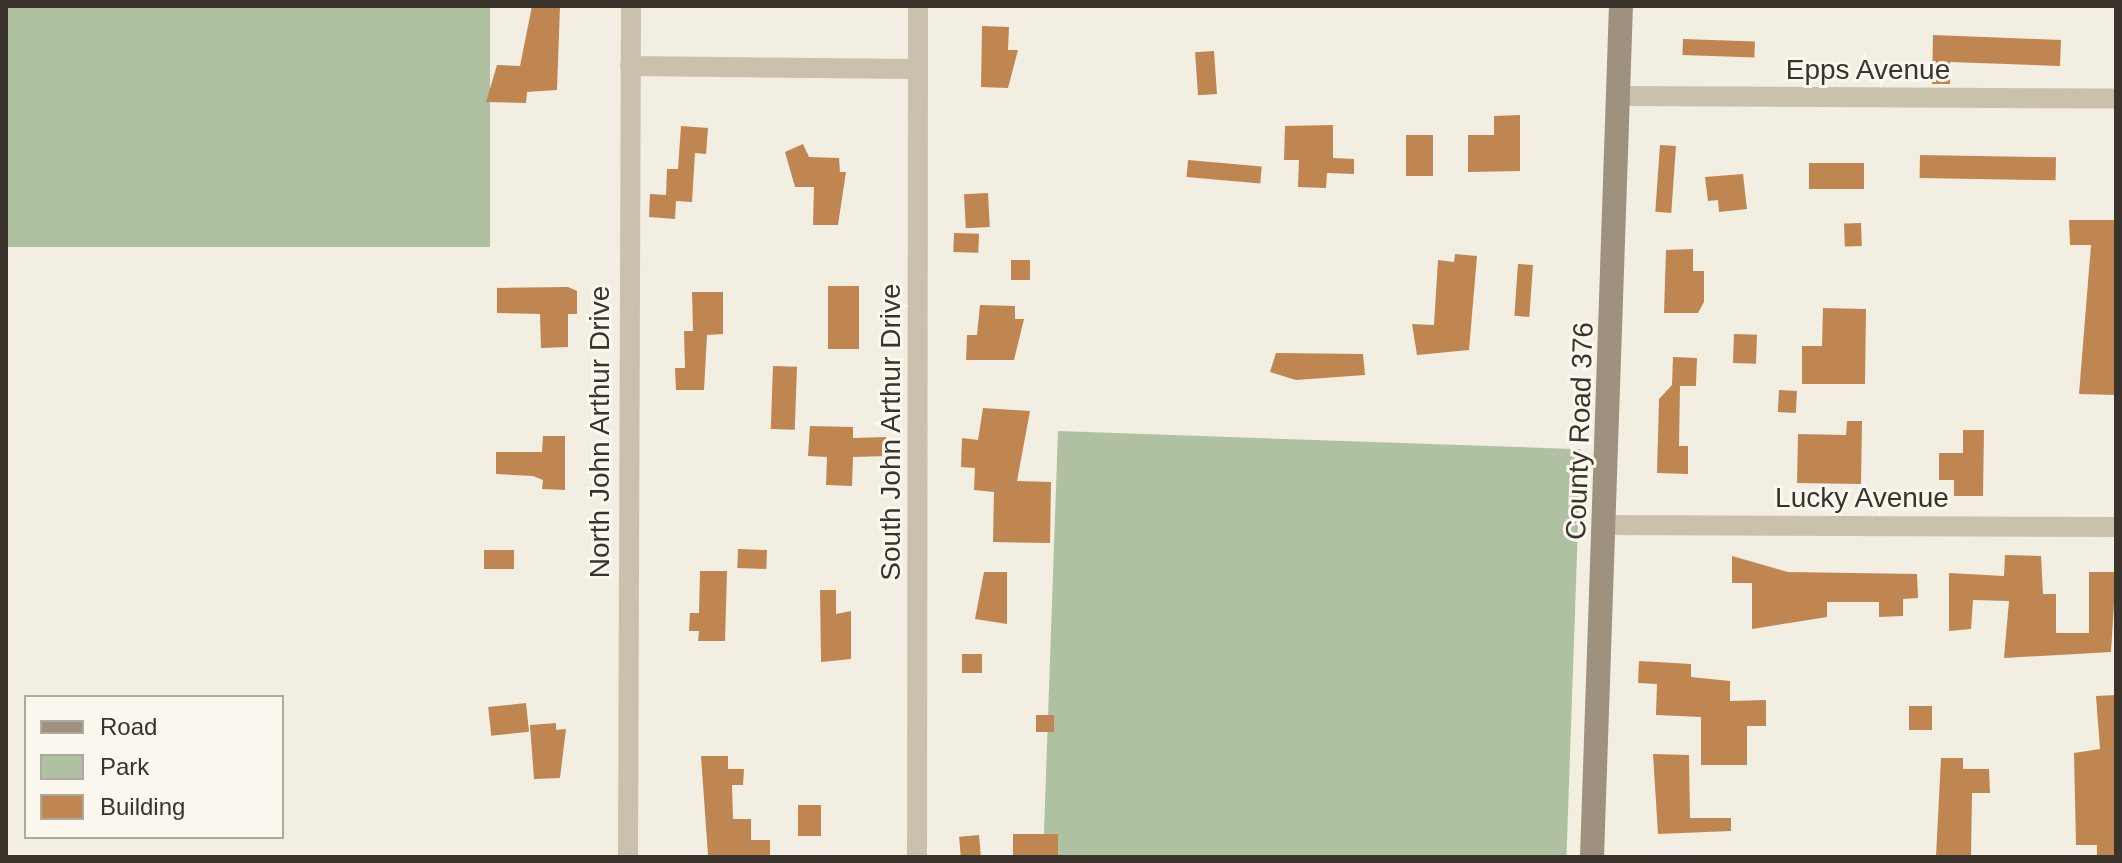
<!DOCTYPE html>
<style>
body{margin:0}
#map{position:relative;width:2122px;height:863px;overflow:hidden;background:#f2eee1;font-family:Arial,sans-serif}
div>[style]{position:absolute}
.green>*{inset:0;background:#afc1a1;transform-origin:0 0}
.building>*{inset:0;background:#c08652;transform-origin:0 0}
.street>*{height:20px;margin:-10px;padding:0 10px;transform-origin:10px;border-radius:10px;background:#cac1ad}
.secondary>*{height:24px;margin:-12px;padding:0 12px;transform-origin:12px;border-radius:12px;background:#9e917e}
span{translate:-50% -50%;white-space:nowrap;text-align:center;line-height:1.15;-webkit-text-stroke:6px #faf7ee;paint-order:stroke}
.street-label{font-size:28px;color:#39332b}
.frame{position:absolute;inset:0;border:8px solid #39332b;pointer-events:none}
.legend{position:absolute;left:24px;top:695px;width:260px;height:144px;box-sizing:border-box;background:#faf7ee;border:2px solid #ada9a0;margin:0;padding:10px 14px;list-style:none;font-size:24px;color:#39332b}
.legend li{display:flex;align-items:center;gap:16px;height:40px}
.legend b{width:40px;border:2px solid #ada9a0}
</style>
<div id="map">
<div class="green">
<div style="left:6px;top:6px;width:484px;height:241px"></div>
<div style="left:1058px;top:431px;width:523px;height:426px;rotate:2deg"></div>
</div>
<div class="building">
<div style="clip-path:polygon(532px 6px,560px 6px,557px 90px,527px 92px,526px 103px,486px 102px,497px 65px,520px 66px)"></div>
<div style="clip-path:polygon(982px 26px,1009px 27px,1008px 50px,1018px 50px,1008px 88px,981px 87px)"></div>
<div style="clip-path:polygon(1933px 35px,2061px 40px,2060px 66px,1950px 62px,1950px 84px,1932px 84px)"></div>
<div style="left:1683px;top:39px;width:72px;height:16px;rotate:2deg"></div>
<div style="left:1214px;top:51px;width:43px;height:19px;rotate:86deg"></div>
<div style="clip-path:polygon(1520px 115px,1520px 171px,1468px 172px,1468px 135px,1494px 135px,1494px 116px)"></div>
<div style="clip-path:polygon(1333px 125px,1333px 158px,1354px 159px,1354px 174px,1327px 173px,1326px 188px,1298px 187px,1299px 160px,1284px 160px,1285px 126px)"></div>
<div style="clip-path:polygon(681px 126px,708px 128px,706px 154px,695px 153px,692px 202px,676px 201px,675px 219px,649px 217px,650px 194px,666px 195px,667px 169px,678px 169px)"></div>
<div style="left:1406px;top:135px;width:27px;height:41px"></div>
<div style="clip-path:polygon(803px 144px,809px 157px,839px 158px,840px 172px,846px 172px,838px 225px,813px 225px,814px 187px,795px 187px,785px 152px)"></div>
<div style="left:1660px;top:145px;width:16px;height:67px;rotate:4deg"></div>
<div style="left:1920px;top:155px;width:136px;height:23px;rotate:1deg"></div>
<div style="left:1188px;top:160px;width:74px;height:17px;rotate:5deg"></div>
<div style="left:1809px;top:163px;width:55px;height:26px"></div>
<div style="clip-path:polygon(1743px 174px,1747px 209px,1719px 212px,1718px 200px,1708px 201px,1705px 177px)"></div>
<div style="left:988px;top:193px;width:34px;height:24px;rotate:87deg"></div>
<div style="clip-path:polygon(2069px 220px,2116px 220px,2116px 395px,2079px 394px,2091px 245px,2070px 245px)"></div>
<div style="left:1861px;top:223px;width:23px;height:17px;rotate:88deg"></div>
<div style="left:954px;top:233px;width:25px;height:19px;rotate:2deg"></div>
<div style="clip-path:polygon(1693px 249px,1693px 271px,1704px 271px,1704px 302px,1698px 313px,1664px 313px,1666px 250px)"></div>
<div style="clip-path:polygon(1455px 254px,1477px 256px,1469px 350px,1417px 355px,1412px 324px,1434px 325px,1438px 260px,1454px 262px)"></div>
<div style="left:1030px;top:260px;width:20px;height:19px;rotate:90deg"></div>
<div style="left:1518px;top:264px;width:15px;height:52px;rotate:4deg"></div>
<div style="left:828px;top:286px;width:31px;height:63px"></div>
<div style="clip-path:polygon(568px 287px,577px 291px,577px 314px,568px 314px,568px 347px,541px 348px,540px 314px,497px 313px,497px 288px)"></div>
<div style="clip-path:polygon(692px 292px,723px 292px,723px 334px,707px 335px,704px 390px,676px 390px,675px 368px,685px 368px,684px 331px,693px 331px)"></div>
<div style="clip-path:polygon(980px 305px,1015px 306px,1015px 319px,1024px 319px,1014px 360px,966px 360px,967px 335px,977px 335px)"></div>
<div style="clip-path:polygon(1823px 308px,1866px 309px,1865px 384px,1802px 384px,1802px 346px,1822px 346px)"></div>
<div style="left:1734px;top:334px;width:23px;height:29px;rotate:2deg"></div>
<div style="clip-path:polygon(1276px 353px,1363px 354px,1365px 375px,1296px 380px,1270px 372px)"></div>
<div style="clip-path:polygon(1673px 357px,1697px 358px,1696px 386px,1680px 386px,1679px 446px,1688px 446px,1688px 474px,1657px 473px,1659px 399px,1672px 385px)"></div>
<div style="left:773px;top:366px;width:24px;height:63px;rotate:2deg"></div>
<div style="left:1779px;top:390px;width:18px;height:22px;rotate:3deg"></div>
<div style="clip-path:polygon(983px 408px,1030px 411px,1017px 481px,1051px 482px,1050px 543px,993px 542px,994px 492px,974px 490px,975px 468px,961px 467px,962px 438px,978px 440px)"></div>
<div style="clip-path:polygon(1847px 421px,1862px 421px,1861px 484px,1797px 483px,1798px 434px,1846px 435px)"></div>
<div style="clip-path:polygon(810px 426px,853px 427px,853px 438px,886px 437px,887px 456px,853px 457px,852px 486px,826px 485px,827px 457px,808px 456px)"></div>
<div style="clip-path:polygon(1963px 430px,1984px 430px,1983px 496px,1954px 496px,1954px 480px,1939px 480px,1939px 453px,1963px 453px)"></div>
<div style="clip-path:polygon(543px 436px,565px 436px,565px 490px,542px 489px,543px 480px,533px 476px,496px 474px,496px 452px,542px 452px)"></div>
<div style="left:738px;top:549px;width:29px;height:19px;rotate:2deg"></div>
<div style="left:484px;top:550px;width:30px;height:19px"></div>
<div style="clip-path:polygon(2005px 555px,2041px 556px,2043px 594px,2056px 594px,2056px 633px,2089px 633px,2089px 572px,2116px 572px,2111px 652px,2004px 658px,2009px 601px,1973px 600px,1971px 629px,1949px 631px,1949px 573px,2004px 576px)"></div>
<div style="clip-path:polygon(1732px 556px,1788px 572px,1917px 574px,1918px 598px,1903px 599px,1903px 616px,1879px 617px,1879px 602px,1827px 602px,1827px 617px,1752px 629px,1752px 583px,1732px 583px)"></div>
<div style="clip-path:polygon(700px 571px,727px 571px,725px 641px,698px 641px,699px 631px,689px 631px,690px 613px,699px 613px)"></div>
<div style="clip-path:polygon(984px 572px,1007px 572px,1007px 624px,975px 619px)"></div>
<div style="clip-path:polygon(820px 590px,836px 590px,836px 614px,851px 611px,851px 659px,821px 662px)"></div>
<div style="left:982px;top:654px;width:19px;height:20px;rotate:90deg"></div>
<div style="clip-path:polygon(1639px 661px,1691px 664px,1691px 677px,1730px 681px,1730px 701px,1766px 700px,1766px 726px,1747px 726px,1747px 765px,1701px 765px,1701px 717px,1656px 715px,1657px 684px,1638px 683px)"></div>
<div style="clip-path:polygon(2116px 695px,2116px 857px,2097px 857px,2097px 845px,2076px 845px,2074px 753px,2100px 749px,2096px 696px)"></div>
<div style="left:526px;top:703px;width:29px;height:38px;rotate:84deg"></div>
<div style="left:1909px;top:706px;width:23px;height:24px"></div>
<div style="left:1036px;top:715px;width:18px;height:17px"></div>
<div style="clip-path:polygon(556px 723px,556px 730px,566px 729px,560px 778px,534px 779px,530px 725px)"></div>
<div style="clip-path:polygon(1653px 754px,1689px 755px,1690px 818px,1731px 818px,1731px 831px,1658px 834px)"></div>
<div style="clip-path:polygon(701px 756px,728px 756px,728px 769px,744px 769px,743px 785px,732px 785px,733px 819px,751px 819px,751px 840px,770px 840px,770px 857px,708px 855px)"></div>
<div style="clip-path:polygon(1941px 758px,1963px 758px,1963px 769px,1989px 769px,1990px 793px,1972px 793px,1971px 857px,1936px 857px)"></div>
<div style="left:798px;top:805px;width:23px;height:31px"></div>
<div style="left:1013px;top:834px;width:45px;height:22px"></div>
<div style="left:979px;top:835px;width:22px;height:20px;rotate:85deg"></div>
</div>
<div class="street">
<div style="left:630px;top:66px;width:287px;rotate:0.6deg"></div>
<div style="left:1619px;top:96px;width:497px;rotate:0.3deg"></div>
<div style="left:1608px;top:525px;width:508px;rotate:0.23deg"></div>
<div style="left:628px;top:857px;width:851px;rotate:-89.8deg"></div>
<div style="left:917px;top:857px;width:851px;rotate:-89.93deg"></div>
</div>
<div class="secondary">
<div style="left:1592px;top:857px;width:851px;rotate:-88.05deg"></div>
</div>
<div class="street-label">
<span style="left:1868px;top:70px">Epps Avenue</span>
<span style="left:1580px;top:431px;rotate:-88deg">County Road 376</span>
<span style="left:600px;top:432px;rotate:-90deg">North John Arthur Drive</span>
<span style="left:891px;top:432px;rotate:-90deg">South John Arthur Drive</span>
<span style="left:1862px;top:498px">Lucky Avenue</span>
</div>
<div class="frame"></div>
<ul class="legend">
<li><b style="height:10px;background:#9e917e"></b>Road</li>
<li><b style="height:22px;background:#afc1a1"></b>Park</li>
<li><b style="height:22px;background:#c08652"></b>Building</li>
</ul>
</div>
